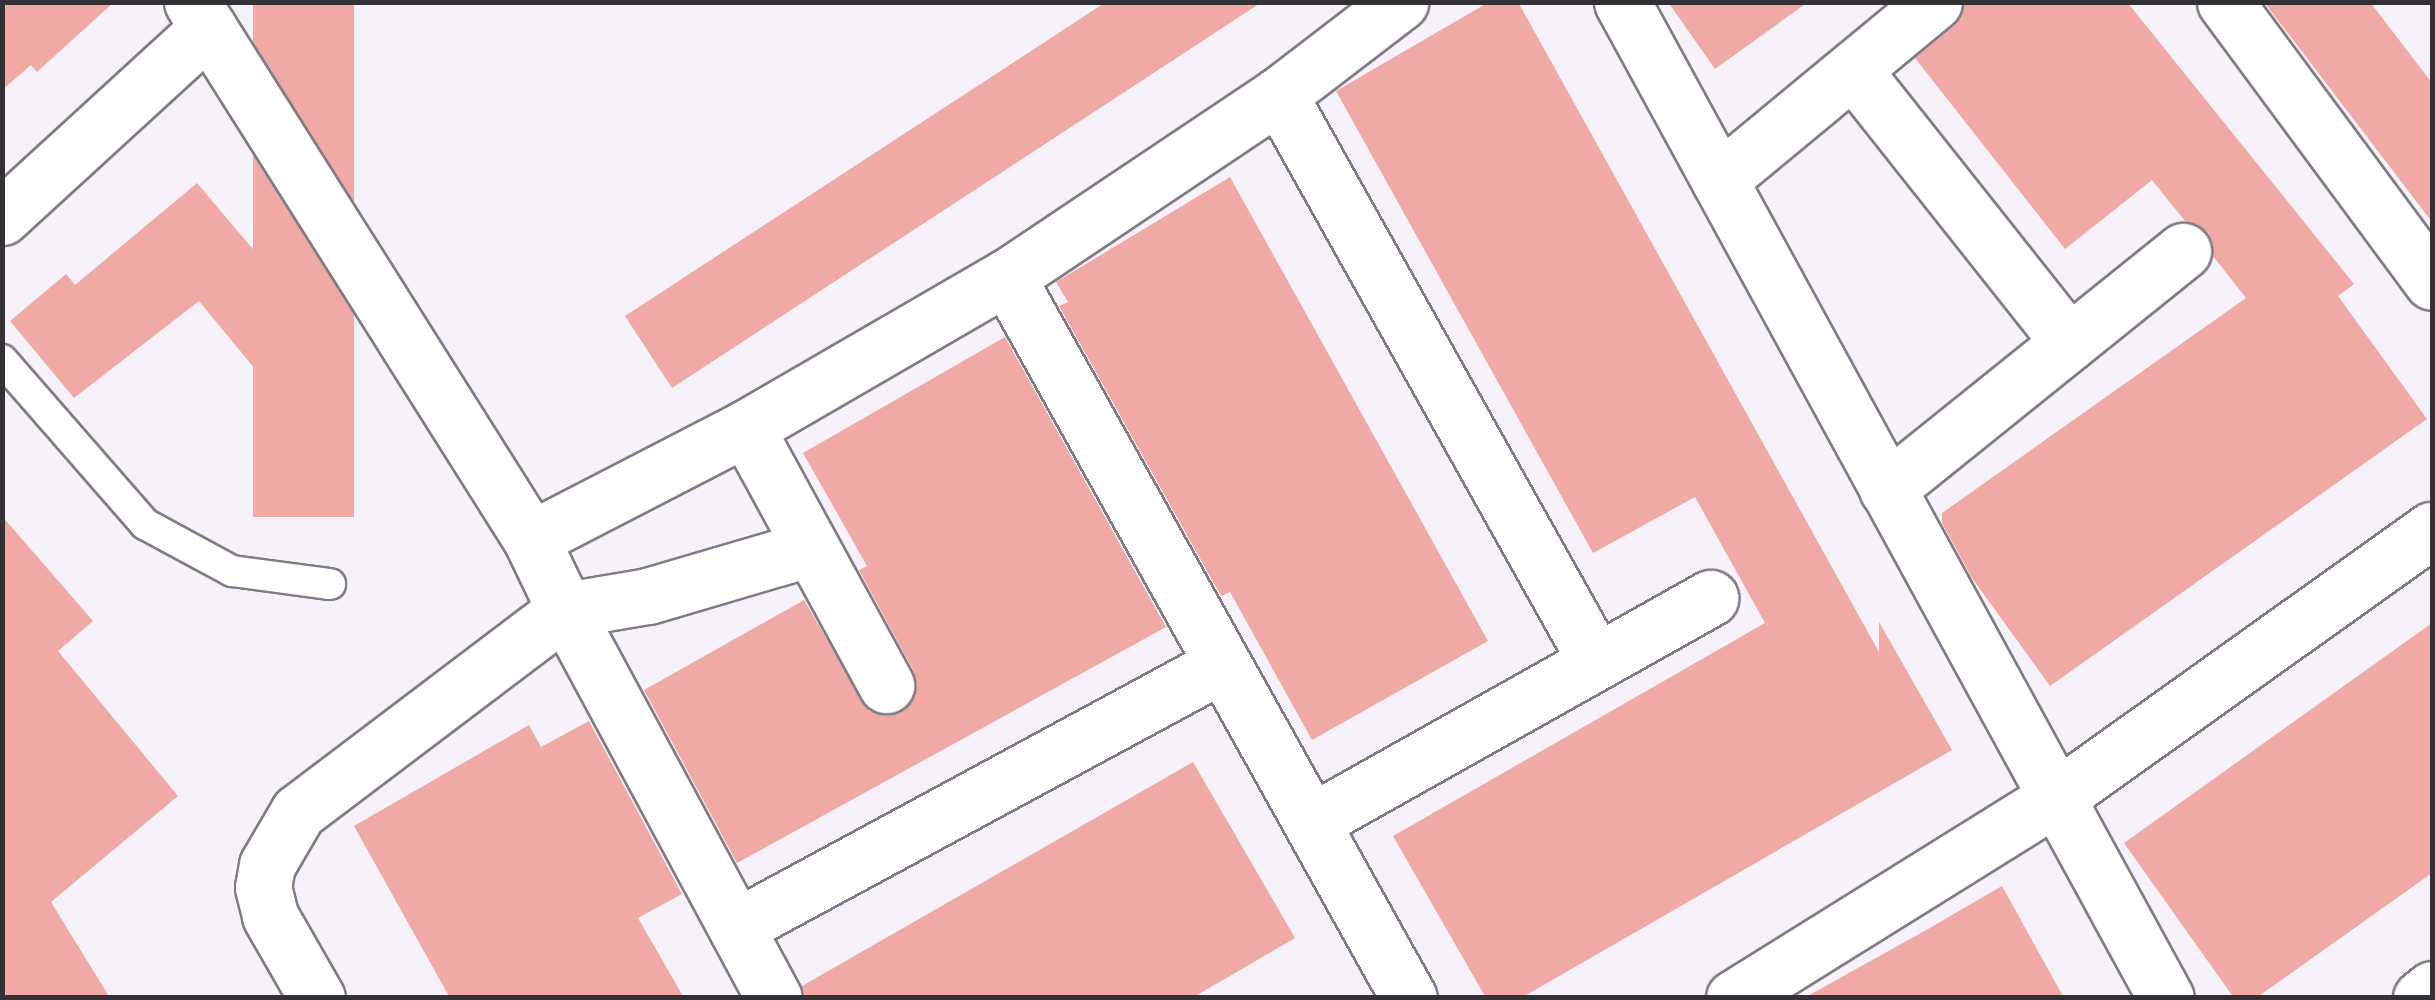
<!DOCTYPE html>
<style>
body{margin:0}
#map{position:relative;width:2435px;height:1000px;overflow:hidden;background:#f7f2fa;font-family:Quicksand,sans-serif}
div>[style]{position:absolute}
.building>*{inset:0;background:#f0a9a5;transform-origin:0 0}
.roads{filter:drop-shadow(2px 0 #807c83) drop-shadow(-2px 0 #807c83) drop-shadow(0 2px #807c83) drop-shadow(0 -2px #807c83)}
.service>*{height:30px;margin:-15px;padding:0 15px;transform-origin:15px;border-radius:15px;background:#fff}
.minor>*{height:55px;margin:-27.5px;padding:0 27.5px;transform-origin:27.5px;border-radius:27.5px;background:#fff}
span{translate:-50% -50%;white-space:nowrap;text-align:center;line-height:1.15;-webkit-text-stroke:8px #f7f2fa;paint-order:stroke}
.frame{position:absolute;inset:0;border:5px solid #333135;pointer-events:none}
</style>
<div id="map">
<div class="building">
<div style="clip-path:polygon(2px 2px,114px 2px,37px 72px,31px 65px,2px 90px)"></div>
<div style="left:253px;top:2px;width:101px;height:515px"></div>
<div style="clip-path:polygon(1106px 2px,1262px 2px,672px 388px,625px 316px)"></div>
<div style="clip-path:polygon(1489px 2px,1518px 2px,1879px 652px,1879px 622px,1952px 750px,1521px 998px,1486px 998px,1393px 836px,1765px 623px,1695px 497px,1593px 553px,1336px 91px)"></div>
<div style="clip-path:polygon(1668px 2px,1808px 2px,1715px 69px)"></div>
<div style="clip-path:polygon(1964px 2px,2127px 2px,2354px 284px,2338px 296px,2427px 419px,2050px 686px,1972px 578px,1942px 523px,1942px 513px,2246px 298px,2213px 256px,2208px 232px,2185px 221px,2152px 180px,2065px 249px,1915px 58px,1955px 25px)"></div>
<div style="clip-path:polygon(2264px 2px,2370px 2px,2432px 83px,2432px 222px)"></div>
<div style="clip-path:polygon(1230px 177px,1488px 641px,1312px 740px,1230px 592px,1221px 596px,1059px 306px,1068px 302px,1056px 282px)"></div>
<div style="clip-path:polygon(197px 183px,268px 267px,276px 261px,320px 315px,255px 369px,199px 301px,74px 398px,10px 321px,66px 274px,75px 285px)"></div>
<div style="clip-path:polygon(1005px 337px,1166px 627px,737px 863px,644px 690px,804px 600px,869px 711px,886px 716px,902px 712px,912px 702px,917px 687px,913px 670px,859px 570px,867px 566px,803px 453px)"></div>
<div style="clip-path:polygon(2px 516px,93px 621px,58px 651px,178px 796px,51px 902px,110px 998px,2px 998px)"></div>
<div style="clip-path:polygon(2432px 623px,2432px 873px,2256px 998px,2234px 998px,2124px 843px)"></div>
<div style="clip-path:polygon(589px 721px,682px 894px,638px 918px,684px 998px,450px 998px,354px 826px,529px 725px,541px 747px)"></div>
<div style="clip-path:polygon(1193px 762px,1295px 938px,1192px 998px,805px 998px,802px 986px)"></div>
<div style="clip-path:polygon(2002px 886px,2064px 998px,1804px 998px,1928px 929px)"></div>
</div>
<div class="roads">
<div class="service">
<div style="left:2px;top:360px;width:218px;rotate:48.9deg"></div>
<div style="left:145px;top:524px;width:99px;rotate:28.4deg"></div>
<div style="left:232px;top:571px;width:99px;rotate:7.6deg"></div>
</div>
<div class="minor">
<div style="left:192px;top:2px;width:635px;rotate:57.74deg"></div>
<div style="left:531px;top:539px;width:79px;rotate:64.4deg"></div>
<div style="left:565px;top:610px;width:335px;rotate:142.9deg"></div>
<div style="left:298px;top:812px;width:61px;rotate:120.3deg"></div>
<div style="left:267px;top:865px;width:22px;rotate:100deg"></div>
<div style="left:263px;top:887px;width:30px;rotate:76deg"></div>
<div style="left:270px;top:916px;width:95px;rotate:60.2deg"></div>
<div style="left:1622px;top:2px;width:1135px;rotate:61.36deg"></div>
<div style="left:2225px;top:2px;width:348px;rotate:53.5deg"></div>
<div style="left:1853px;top:70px;width:348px;rotate:51.6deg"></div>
<div style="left:1279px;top:95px;width:649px;rotate:60.75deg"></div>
<div style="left:1719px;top:180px;width:279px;rotate:-39.6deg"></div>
<div style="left:2px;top:217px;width:280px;rotate:-42.5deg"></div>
<div style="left:1007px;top:277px;width:825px;rotate:60.86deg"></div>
<div style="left:746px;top:428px;width:293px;rotate:61.4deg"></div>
<div style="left:1887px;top:489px;width:380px;rotate:-38.8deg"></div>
<div style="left:531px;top:539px;width:242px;rotate:-27.3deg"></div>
<div style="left:746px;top:428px;width:302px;rotate:-30.1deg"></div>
<div style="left:1007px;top:277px;width:327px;rotate:-33.8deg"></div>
<div style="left:1279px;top:95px;width:153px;rotate:-37.5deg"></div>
<div style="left:1311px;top:822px;width:458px;rotate:-29.3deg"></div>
<div style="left:736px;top:927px;width:553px;rotate:-28.37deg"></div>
<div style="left:774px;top:998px;width:441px;rotate:-118.3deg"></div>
<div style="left:565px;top:610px;width:84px;rotate:-9.6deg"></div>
<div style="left:648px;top:596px;width:170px;rotate:-16.4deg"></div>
<div style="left:1734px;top:998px;width:380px;rotate:-31.9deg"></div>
<div style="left:2057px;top:797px;width:460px;rotate:-35.5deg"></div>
<div style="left:2421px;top:998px;width:14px;rotate:-39deg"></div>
</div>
</div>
<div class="frame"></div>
</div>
